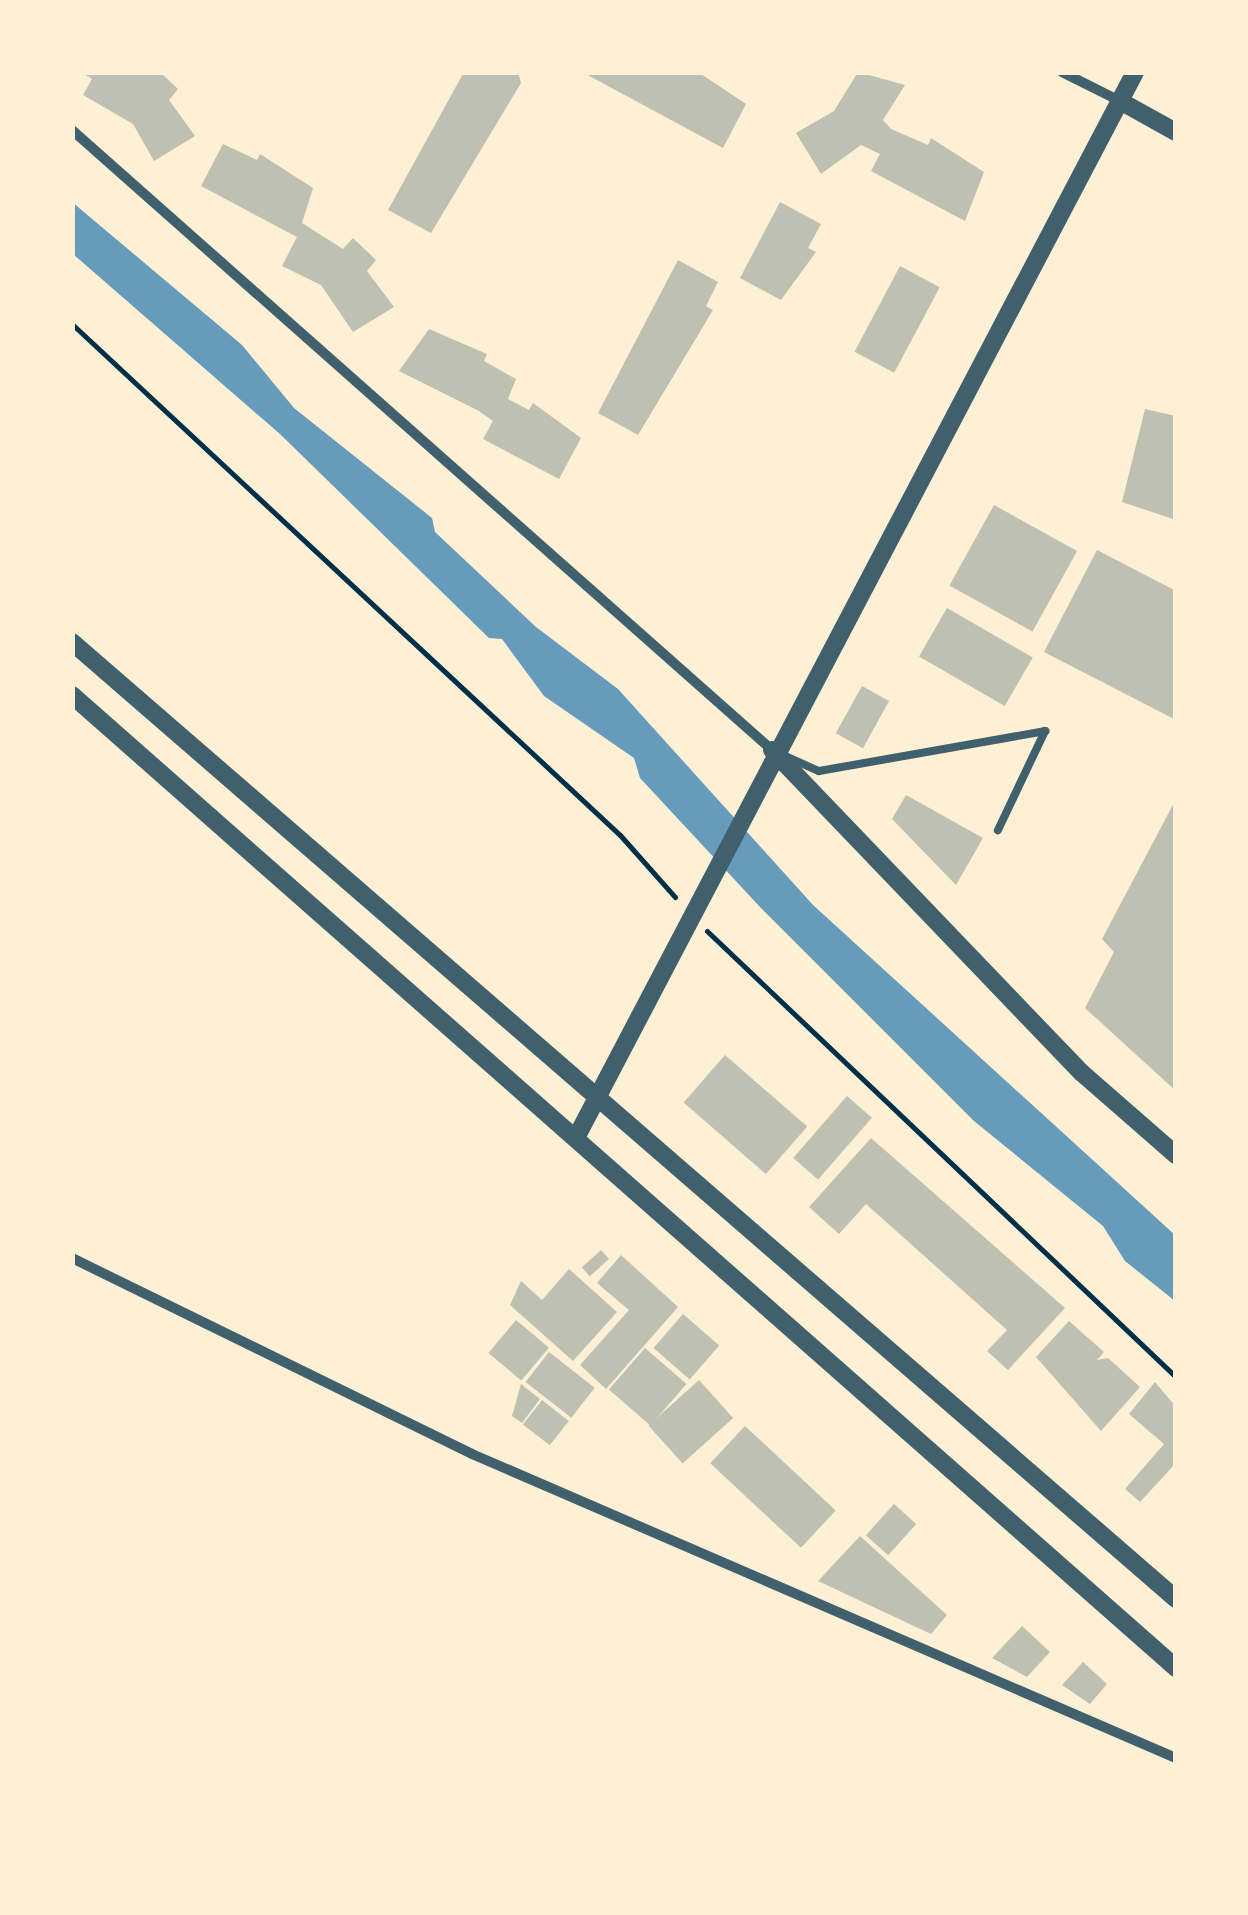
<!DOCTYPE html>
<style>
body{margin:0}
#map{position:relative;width:1248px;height:1915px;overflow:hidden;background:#fdf0d5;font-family:"Fira Sans",sans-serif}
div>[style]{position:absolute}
.water>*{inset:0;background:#669bbc}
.building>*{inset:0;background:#bec0b2;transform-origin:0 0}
.path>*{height:5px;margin:-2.5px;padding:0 2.5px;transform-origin:2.5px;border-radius:2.5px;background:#003049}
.service>*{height:8px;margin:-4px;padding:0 4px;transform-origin:4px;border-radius:4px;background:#3f606c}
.minor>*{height:10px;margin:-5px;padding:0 5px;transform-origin:5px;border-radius:5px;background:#3f606c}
.tertiary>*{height:18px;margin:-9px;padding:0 9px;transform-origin:9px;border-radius:9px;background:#3f606c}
span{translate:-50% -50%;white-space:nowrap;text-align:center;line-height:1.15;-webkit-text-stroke:10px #fdf0d5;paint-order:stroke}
.frame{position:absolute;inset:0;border:75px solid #fdf0d5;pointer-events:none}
</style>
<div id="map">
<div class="water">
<div style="clip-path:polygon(72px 202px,242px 345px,294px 408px,432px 518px,435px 532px,536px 627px,618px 689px,813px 905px,1175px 1235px,1175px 1301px,1125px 1261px,1103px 1226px,974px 1121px,760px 907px,640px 778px,634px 758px,544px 696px,502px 639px,489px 638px,280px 434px,73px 254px)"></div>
</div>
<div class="building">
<div style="clip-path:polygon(81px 72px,160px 72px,178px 89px,169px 100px,195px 136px,154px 161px,133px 124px,83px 95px,92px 79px)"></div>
<div style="clip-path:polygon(464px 72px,518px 72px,521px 83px,431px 233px,388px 210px)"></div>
<div style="clip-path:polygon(582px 72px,698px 72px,746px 104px,723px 148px)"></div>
<div style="clip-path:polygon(858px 72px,905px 85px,883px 120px,891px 129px,928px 145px,931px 138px,984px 172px,965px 221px,871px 171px,880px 154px,861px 145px,821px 174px,796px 133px,834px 111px)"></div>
<div style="clip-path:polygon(223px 144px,257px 160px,260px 154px,313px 188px,302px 223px,343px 249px,353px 238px,376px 260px,367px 271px,394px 307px,353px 332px,321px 285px,282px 266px,297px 237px,201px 186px)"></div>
<div style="clip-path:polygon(780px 202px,821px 224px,808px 248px,816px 252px,781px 300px,740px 278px)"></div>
<div style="clip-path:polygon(678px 260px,718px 282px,706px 306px,713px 310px,638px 435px,598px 413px)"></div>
<div style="left:900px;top:266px;width:45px;height:97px;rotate:28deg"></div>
<div style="clip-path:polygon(429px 329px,487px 354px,484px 361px,516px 379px,508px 399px,529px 410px,533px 403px,581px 438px,559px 479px,483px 439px,493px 421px,479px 411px,399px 371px)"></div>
<div style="clip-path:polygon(1145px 409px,1176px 416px,1176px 520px,1122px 502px)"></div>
<div style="left:994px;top:505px;width:95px;height:92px;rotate:29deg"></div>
<div style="clip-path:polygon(1097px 550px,1176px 591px,1176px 720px,1044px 652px)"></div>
<div style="left:947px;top:608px;width:99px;height:56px;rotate:30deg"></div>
<div style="left:862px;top:686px;width:31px;height:54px;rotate:29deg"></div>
<div style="clip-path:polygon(906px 795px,983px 838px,956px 885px,892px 819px)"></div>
<div style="clip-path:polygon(1176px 799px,1176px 1091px,1085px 1008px,1114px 952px,1102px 939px)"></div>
<div style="left:725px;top:1055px;width:109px;height:63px;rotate:41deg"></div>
<div style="left:847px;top:1096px;width:33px;height:82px;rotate:41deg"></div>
<div style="clip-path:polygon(871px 1138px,1065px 1308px,1008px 1370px,987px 1351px,1007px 1330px,866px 1204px,839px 1234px,809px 1207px)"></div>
<div style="left:601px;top:1250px;width:12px;height:26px;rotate:48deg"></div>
<div style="clip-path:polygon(621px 1255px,678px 1307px,606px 1389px,580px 1365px,629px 1310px,597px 1283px)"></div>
<div style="clip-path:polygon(569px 1269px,617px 1312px,573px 1361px,510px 1305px,521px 1281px,542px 1300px)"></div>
<div style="left:683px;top:1314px;width:48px;height:45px;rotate:41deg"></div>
<div style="left:516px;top:1320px;width:43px;height:43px;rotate:40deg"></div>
<div style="clip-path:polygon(1069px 1321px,1104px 1352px,1097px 1360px,1108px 1358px,1140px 1387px,1101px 1431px,1036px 1357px)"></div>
<div style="left:645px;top:1348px;width:55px;height:55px;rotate:41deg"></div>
<div style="left:549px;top:1352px;width:58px;height:38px;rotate:38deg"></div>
<div style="left:699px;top:1380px;width:51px;height:68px;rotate:48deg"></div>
<div style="clip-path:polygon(1155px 1382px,1176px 1407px,1176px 1463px,1140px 1502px,1125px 1489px,1164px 1444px,1129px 1414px)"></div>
<div style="clip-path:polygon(521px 1384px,540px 1399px,522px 1423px,512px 1416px)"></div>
<div style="left:542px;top:1400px;width:34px;height:31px;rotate:38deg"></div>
<div style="left:745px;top:1426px;width:124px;height:51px;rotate:43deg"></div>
<div style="left:894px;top:1504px;width:30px;height:42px;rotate:42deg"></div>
<div style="clip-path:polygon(860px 1536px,947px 1615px,931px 1634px,818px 1581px)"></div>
<div style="clip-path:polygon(1022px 1626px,1050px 1652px,1027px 1677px,992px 1658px)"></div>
<div style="clip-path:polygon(1083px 1662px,1107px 1684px,1090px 1704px,1062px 1685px)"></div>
</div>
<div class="path">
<div style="left:72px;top:324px;width:749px;rotate:43deg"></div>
<div style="left:620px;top:835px;width:83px;rotate:48.4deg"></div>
<div style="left:707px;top:931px;width:647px;rotate:43.56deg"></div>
</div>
<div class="service">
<div style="left:785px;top:756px;width:37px;rotate:24deg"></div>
<div style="left:819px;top:771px;width:230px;rotate:-10deg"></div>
<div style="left:1045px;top:731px;width:110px;rotate:115.4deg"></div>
</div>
<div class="minor">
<div style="left:1062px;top:72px;width:65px;rotate:26.6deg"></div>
<div style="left:72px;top:130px;width:935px;rotate:41.53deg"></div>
<div style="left:72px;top:1258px;width:445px;rotate:26.1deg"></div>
<div style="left:472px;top:1454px;width:767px;rotate:23.36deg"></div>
</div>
<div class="tertiary">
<div style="left:1120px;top:101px;width:64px;rotate:29deg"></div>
<div style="left:72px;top:642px;width:1461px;rotate:40.92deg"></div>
<div style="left:72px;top:695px;width:1472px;rotate:41.39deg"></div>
<div style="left:772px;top:750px;width:448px;rotate:46.2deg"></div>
<div style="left:1082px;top:1073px;width:125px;rotate:41.1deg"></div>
<div style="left:578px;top:1134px;width:1199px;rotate:-62.32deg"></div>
</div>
<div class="frame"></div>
</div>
